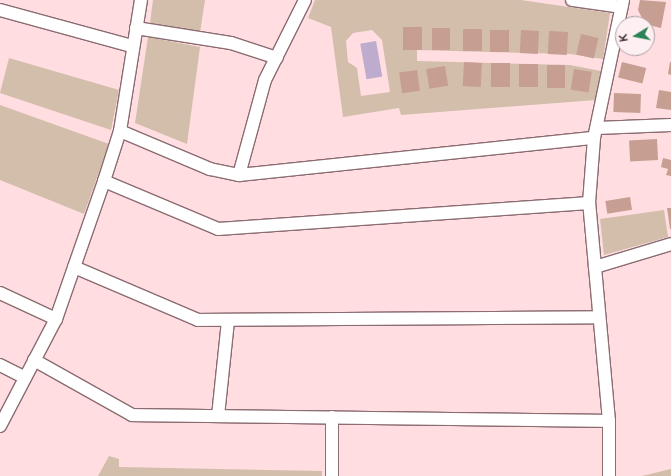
<!DOCTYPE html>
<style>
body{margin:0}
#map{position:relative;width:671px;height:476px;overflow:hidden;background:#ffdde1;font-family:"Varela Round",sans-serif}
div>[style]{position:absolute}
.green>*{inset:0;background:#d2beaa}
.water>*{inset:0;background:#beacce;transform-origin:0 0}
.building>*{inset:0;background:#c79f92;transform-origin:0 0}
.roads{filter:drop-shadow(1px 0 #8a6c71) drop-shadow(-1px 0 #8a6c71) drop-shadow(0 1px #8a6c71) drop-shadow(0 -1px #8a6c71)}
.minor>*{height:12px;margin:-6px;padding:0 6px;transform-origin:6px;border-radius:6px;background:#fff}
span{translate:-50% -50%;white-space:nowrap;text-align:center;line-height:1.15;-webkit-text-stroke:3.5px #fef0f2;paint-order:stroke}
.north{position:absolute;left:615px;top:16px;width:40px;height:40px;box-sizing:border-box;background:#fef0f2;border:1px solid #afa1a3;border-radius:50%;rotate:260deg;font-size:11px;font-weight:700;line-height:16px;text-align:center;color:#382b2d}
.north::after{content:'';display:block;margin:auto;width:14px;height:18px;background:#2a8256;clip-path:polygon(50% 0,100% 100%,50% 72%,0 100%)}
</style>
<div id="map">
<div class="green">
<div style="clip-path:polygon(153px 0,205px 0,200px 32px,150px 23px)"></div>
<div style="clip-path:polygon(evenodd,315px 0,521px 0,610px 13px,603px 59px,570px 54px,417px 50px,417px 61px,570px 65px,601px 71px,596px 100px,401px 115px,399px 108px,343px 117px,331px 27px,308px 18px,315px 0,372px 30px,382px 40px,390px 92px,361px 96px,357px 68px,348px 62px,346px 41px,353px 33px,372px 30px)"></div>
<div style="clip-path:polygon(148px 37px,200px 47px,187px 144px,135px 123px)"></div>
<div style="clip-path:polygon(9px 58px,119px 90px,111px 130px,0 93px)"></div>
<div style="clip-path:polygon(0 105px,109px 144px,84px 214px,0 180px)"></div>
<div style="clip-path:polygon(664px 210px,668px 237px,604px 255px,600px 219px)"></div>
<div style="clip-path:polygon(109px 456px,119px 459px,119px 467px,322px 471px,322px 476px,98px 476px)"></div>
<div style="clip-path:polygon(671px 469px,671px 476px,642px 476px)"></div>
</div>
<div class="water">
<div style="left:376px;top:41px;width:36px;height:16px;rotate:80deg"></div>
</div>
<div class="building">
<div style="clip-path:polygon(640px 0,666px 2px,661px 28px,645px 24px,638px 10px)"></div>
<div style="left:403px;top:27px;width:19px;height:23px"></div>
<div style="left:432px;top:28px;width:18px;height:22px"></div>
<div style="left:463px;top:29px;width:19px;height:22px"></div>
<div style="left:490px;top:30px;width:19px;height:22px"></div>
<div style="left:521px;top:30px;width:18px;height:23px;rotate:3deg"></div>
<div style="left:549px;top:31px;width:19px;height:23px;rotate:3deg"></div>
<div style="left:581px;top:34px;width:18px;height:21px;rotate:13deg"></div>
<div style="left:464px;top:62px;width:18px;height:24px;rotate:3deg"></div>
<div style="left:622px;top:62px;width:25px;height:16px;rotate:14deg"></div>
<div style="clip-path:polygon(670px 62px,671px 62px,671px 75px,668px 74px)"></div>
<div style="left:491px;top:63px;width:19px;height:24px"></div>
<div style="left:519px;top:64px;width:19px;height:23px"></div>
<div style="left:547px;top:65px;width:18px;height:23px"></div>
<div style="left:445px;top:66px;width:20px;height:19px;rotate:81deg"></div>
<div style="left:574px;top:69px;width:18px;height:21px;rotate:9deg"></div>
<div style="left:417px;top:70px;width:21px;height:18px;rotate:82deg"></div>
<div style="clip-path:polygon(659px 90px,671px 92px,671px 110px,656px 108px)"></div>
<div style="left:614px;top:93px;width:27px;height:19px;rotate:2deg"></div>
<div style="left:657px;top:139px;width:21px;height:28px;rotate:87deg"></div>
<div style="clip-path:polygon(663px 158px,671px 160px,671px 176px,666px 175px,668px 169px,661px 167px)"></div>
<div style="left:630px;top:197px;width:13px;height:25px;rotate:81deg"></div>
<div style="clip-path:polygon(667px 208px,671px 208px,671px 229px,670px 229px)"></div>
</div>
<div class="roads">
<div class="minor">
<div style="left:572px;top:0;width:50px;rotate:8deg"></div>
<div style="left:0;top:10px;width:137px;rotate:15.3deg"></div>
<div style="left:136px;top:28px;width:96px;rotate:9deg"></div>
<div style="left:231px;top:43px;width:48px;rotate:18.1deg"></div>
<div style="left:597px;top:128px;width:74px;rotate:-2.3deg"></div>
<div style="left:120px;top:131px;width:98px;rotate:22.9deg"></div>
<div style="left:210px;top:169px;width:30px;rotate:12deg"></div>
<div style="left:239px;top:175px;width:357px;rotate:-6deg"></div>
<div style="left:239px;top:175px;width:98px;rotate:-74.7deg"></div>
<div style="left:265px;top:80px;width:89px;rotate:-63.4deg"></div>
<div style="left:104px;top:181px;width:124px;rotate:22.8deg"></div>
<div style="left:218px;top:229px;width:372px;rotate:-4deg"></div>
<div style="left:74px;top:267px;width:135px;rotate:23.1deg"></div>
<div style="left:198px;top:320px;width:401px;rotate:-0.4deg"></div>
<div style="left:595px;top:267px;width:79px;rotate:-16.8deg"></div>
<div style="left:0;top:293px;width:62px;rotate:24.9deg"></div>
<div style="left:34px;top:360px;width:112px;rotate:29.3deg"></div>
<div style="left:132px;top:415px;width:477px;rotate:0.7deg"></div>
<div style="left:0;top:365px;width:28px;rotate:27deg"></div>
<div style="left:218px;top:416px;width:96px;rotate:-84deg"></div>
<div style="left:0;top:426px;width:121px;rotate:-62.4deg"></div>
<div style="left:56px;top:319px;width:146px;rotate:-70.8deg"></div>
<div style="left:104px;top:181px;width:52px;rotate:-72.3deg"></div>
<div style="left:120px;top:131px;width:133px;rotate:-80.9deg"></div>
<div style="left:332px;top:476px;width:59px;rotate:-90deg"></div>
<div style="left:609px;top:476px;width:55px;rotate:-90deg"></div>
<div style="left:609px;top:421px;width:219px;rotate:-95.2deg"></div>
<div style="left:589px;top:203px;width:65px;rotate:-85.6deg"></div>
<div style="left:594px;top:138px;width:141px;rotate:-78.1deg"></div>
</div>
</div>
<div class="north">K</div>
</div>
